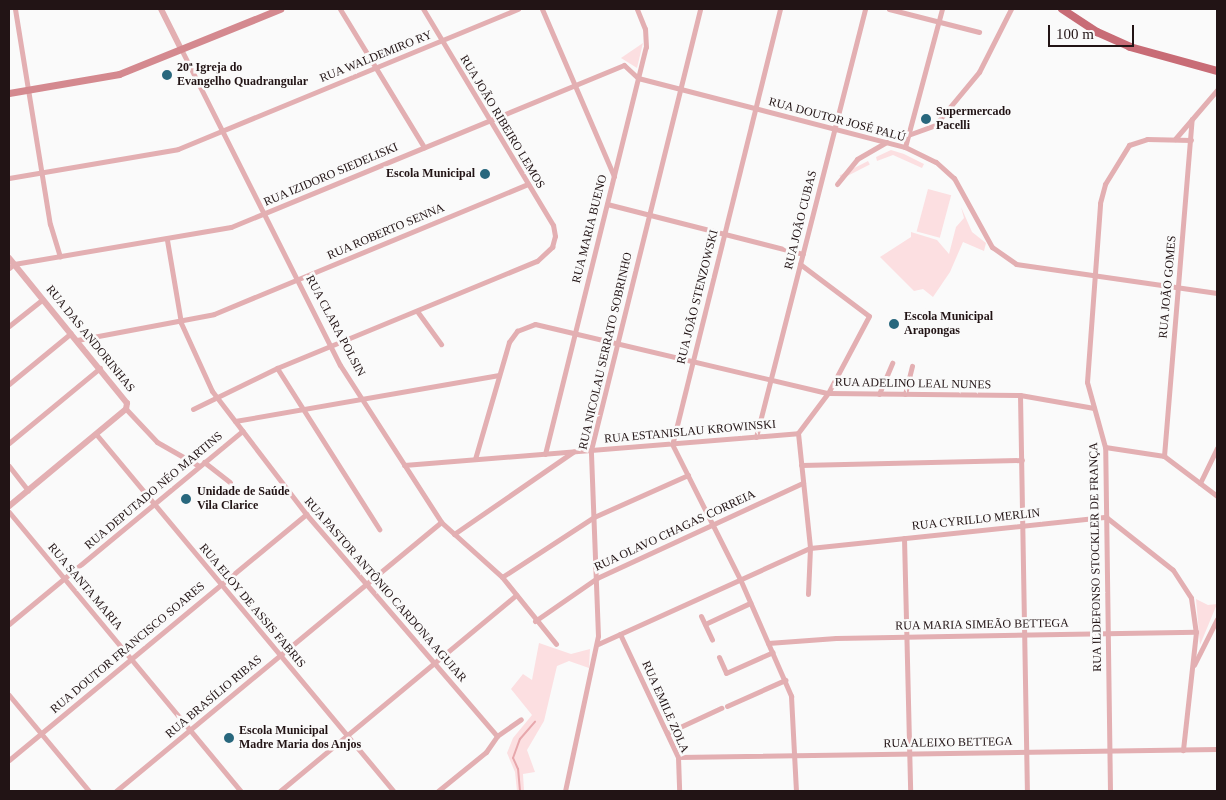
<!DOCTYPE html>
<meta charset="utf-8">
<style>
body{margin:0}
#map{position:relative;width:1226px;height:800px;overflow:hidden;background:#fafafa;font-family:"Times New Roman",serif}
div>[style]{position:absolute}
.green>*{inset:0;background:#fcdfe1;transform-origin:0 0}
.stream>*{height:2px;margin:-1px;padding:0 1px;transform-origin:1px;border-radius:1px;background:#e7a7ac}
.minor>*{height:5px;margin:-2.5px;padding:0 2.5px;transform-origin:2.5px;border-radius:2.5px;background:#e3afb2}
.tertiary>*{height:6px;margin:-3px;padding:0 3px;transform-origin:3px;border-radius:3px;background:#e3afb2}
.secondary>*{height:7px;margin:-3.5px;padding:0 3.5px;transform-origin:3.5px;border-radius:3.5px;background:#d4898f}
.primary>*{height:8px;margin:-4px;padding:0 4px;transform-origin:4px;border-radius:4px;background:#c86c76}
.dots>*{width:14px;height:14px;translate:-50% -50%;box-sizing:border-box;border:2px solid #fafafa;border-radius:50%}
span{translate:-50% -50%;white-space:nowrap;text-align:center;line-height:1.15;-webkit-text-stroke:5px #fafafa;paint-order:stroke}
.street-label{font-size:12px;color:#221415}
.poi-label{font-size:12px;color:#221415;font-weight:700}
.left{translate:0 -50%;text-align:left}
.right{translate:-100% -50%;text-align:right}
.frame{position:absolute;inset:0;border:10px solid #221415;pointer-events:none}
.scale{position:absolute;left:1048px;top:25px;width:86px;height:22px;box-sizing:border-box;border:2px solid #221415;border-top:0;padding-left:6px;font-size:15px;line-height:18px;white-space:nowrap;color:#221415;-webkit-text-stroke:4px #fafafa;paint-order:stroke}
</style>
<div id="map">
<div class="green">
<div style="clip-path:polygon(643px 43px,637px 68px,621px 58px)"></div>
<div style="clip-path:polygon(891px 150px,904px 154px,924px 164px,922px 168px,893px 155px,877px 161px,876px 157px)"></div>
<div style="left:868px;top:161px;width:4px;height:32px;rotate:63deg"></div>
<div style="left:928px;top:189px;width:24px;height:44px;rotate:15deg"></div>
<div style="clip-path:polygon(961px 207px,972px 232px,986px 243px,984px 251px,963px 242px,950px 272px,933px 297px,923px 289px,914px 291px,880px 257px,911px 237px,911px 232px,937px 240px,949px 254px,956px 227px,964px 218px)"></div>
<div style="clip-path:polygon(1196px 599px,1208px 605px,1217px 604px,1200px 645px)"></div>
<div style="clip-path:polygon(539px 643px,571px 654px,590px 649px,589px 668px,569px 661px,557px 666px,544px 721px,527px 750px,535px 772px,523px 774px,524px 791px,517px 791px,515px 772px,507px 753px,513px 738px,532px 715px,511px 689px,523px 674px,532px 680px)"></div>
</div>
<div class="stream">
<div style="left:520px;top:791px;width:22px;rotate:-95deg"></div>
<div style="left:518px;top:769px;width:12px;rotate:-114deg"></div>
<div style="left:513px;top:758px;width:20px;rotate:-70deg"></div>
<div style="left:520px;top:739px;width:23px;rotate:-49deg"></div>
</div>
<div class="minor">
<div style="left:15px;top:9px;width:218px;rotate:80.8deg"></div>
<div style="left:50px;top:224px;width:34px;rotate:73deg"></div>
<div style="left:340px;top:9px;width:162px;rotate:58.7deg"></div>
<div style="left:542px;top:9px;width:182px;rotate:66.7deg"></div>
<div style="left:780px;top:9px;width:448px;rotate:103.9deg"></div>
<div style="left:672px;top:444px;width:151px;rotate:63.3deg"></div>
<div style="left:740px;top:579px;width:128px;rotate:66.4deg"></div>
<div style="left:791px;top:696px;width:95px;rotate:87deg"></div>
<div style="left:889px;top:9px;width:93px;rotate:14.3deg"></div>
<div style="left:181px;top:49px;width:354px;rotate:63.3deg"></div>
<div style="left:340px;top:365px;width:187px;rotate:57.2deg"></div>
<div style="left:441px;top:522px;width:82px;rotate:42deg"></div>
<div style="left:502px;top:577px;width:86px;rotate:51.1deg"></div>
<div style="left:908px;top:135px;width:29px;rotate:-20deg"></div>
<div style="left:935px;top:125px;width:69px;rotate:-50.3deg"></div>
<div style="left:979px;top:72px;width:71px;rotate:-63.1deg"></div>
<div style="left:1175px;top:139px;width:65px;rotate:-49.4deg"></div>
<div style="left:905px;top:147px;width:143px;rotate:-75deg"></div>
<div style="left:9px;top:178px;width:171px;rotate:-9.7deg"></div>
<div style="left:178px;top:149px;width:368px;rotate:-22.4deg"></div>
<div style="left:837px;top:184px;width:32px;rotate:-51deg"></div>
<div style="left:857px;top:159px;width:34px;rotate:-30deg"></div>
<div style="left:607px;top:204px;width:202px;rotate:14.3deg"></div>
<div style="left:167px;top:240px;width:84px;rotate:80.4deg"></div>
<div style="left:181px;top:323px;width:75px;rotate:65.5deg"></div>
<div style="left:212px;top:391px;width:155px;rotate:52.6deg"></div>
<div style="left:306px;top:514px;width:293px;rotate:49.3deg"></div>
<div style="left:800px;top:264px;width:86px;rotate:37deg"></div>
<div style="left:869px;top:316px;width:87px;rotate:118deg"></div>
<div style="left:828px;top:393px;width:50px;rotate:126.9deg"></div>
<div style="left:798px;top:433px;width:116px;rotate:84deg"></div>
<div style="left:810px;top:548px;width:46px;rotate:92.5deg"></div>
<div style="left:9px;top:268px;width:6px;rotate:-39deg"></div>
<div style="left:14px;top:264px;width:220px;rotate:-9.7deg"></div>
<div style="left:231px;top:227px;width:425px;rotate:-22.4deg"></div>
<div style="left:624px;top:65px;width:19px;rotate:43deg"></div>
<div style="left:638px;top:78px;width:276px;rotate:14.5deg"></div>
<div style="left:905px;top:147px;width:34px;rotate:26deg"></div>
<div style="left:936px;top:162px;width:24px;rotate:42deg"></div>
<div style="left:954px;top:178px;width:79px;rotate:61.2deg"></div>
<div style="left:992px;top:247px;width:29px;rotate:35deg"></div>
<div style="left:1016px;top:264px;width:203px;rotate:8.2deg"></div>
<div style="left:417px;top:311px;width:41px;rotate:54deg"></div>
<div style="left:9px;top:326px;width:43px;rotate:-38.5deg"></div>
<div style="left:77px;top:340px;width:139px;rotate:-10.7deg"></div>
<div style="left:214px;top:314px;width:340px;rotate:-22.5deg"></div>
<div style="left:277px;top:368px;width:191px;rotate:57.6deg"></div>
<div style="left:9px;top:384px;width:80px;rotate:-39.4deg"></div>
<div style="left:879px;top:394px;width:34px;rotate:-67deg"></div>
<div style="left:905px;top:394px;width:29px;rotate:-76deg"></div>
<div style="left:1020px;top:395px;width:396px;rotate:89deg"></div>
<div style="left:126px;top:409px;width:45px;rotate:46.8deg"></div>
<div style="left:157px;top:442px;width:48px;rotate:29.7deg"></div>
<div style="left:193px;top:409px;width:93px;rotate:-26deg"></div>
<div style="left:277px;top:368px;width:281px;rotate:-22.4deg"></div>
<div style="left:537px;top:261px;width:21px;rotate:-43deg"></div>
<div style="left:552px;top:247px;width:11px;rotate:-75deg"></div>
<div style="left:555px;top:236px;width:11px;rotate:-100deg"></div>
<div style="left:553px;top:225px;width:252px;rotate:-121deg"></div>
<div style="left:235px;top:421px;width:268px;rotate:-9.9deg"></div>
<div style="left:96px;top:434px;width:464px;rotate:50.2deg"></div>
<div style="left:756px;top:437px;width:442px;rotate:-75.7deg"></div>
<div style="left:9px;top:443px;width:118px;rotate:-39.5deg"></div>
<div style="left:1105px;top:447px;width:60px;rotate:8.7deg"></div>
<div style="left:1164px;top:456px;width:66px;rotate:37deg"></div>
<div style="left:545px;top:454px;width:419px;rotate:-76.1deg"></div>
<div style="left:646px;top:47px;width:18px;rotate:-93deg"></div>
<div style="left:645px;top:29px;width:22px;rotate:-112deg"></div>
<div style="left:1164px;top:456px;width:338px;rotate:-85.3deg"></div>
<div style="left:475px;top:459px;width:122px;rotate:-73.8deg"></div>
<div style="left:509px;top:342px;width:14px;rotate:-54deg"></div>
<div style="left:517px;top:331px;width:19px;rotate:-21deg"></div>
<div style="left:535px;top:324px;width:301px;rotate:13.3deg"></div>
<div style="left:828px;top:393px;width:192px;rotate:0.6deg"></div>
<div style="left:1020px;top:395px;width:75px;rotate:10deg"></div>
<div style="left:204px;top:462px;width:33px;rotate:38deg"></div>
<div style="left:404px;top:465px;width:395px;rotate:-4.6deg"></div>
<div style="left:801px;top:465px;width:221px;rotate:-1.3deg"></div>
<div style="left:9px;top:466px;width:31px;rotate:52deg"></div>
<div style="left:1200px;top:483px;width:39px;rotate:-64deg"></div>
<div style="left:9px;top:512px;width:363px;rotate:50.3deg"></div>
<div style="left:454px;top:534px;width:145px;rotate:-34.6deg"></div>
<div style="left:904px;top:538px;width:253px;rotate:88.6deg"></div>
<div style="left:502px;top:577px;width:110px;rotate:-33.1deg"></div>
<div style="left:594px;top:517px;width:103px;rotate:-24.1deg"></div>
<div style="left:701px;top:616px;width:26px;rotate:65deg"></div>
<div style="left:535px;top:621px;width:75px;rotate:-34.7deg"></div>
<div style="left:597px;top:578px;width:227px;rotate:-24.8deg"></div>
<div style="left:9px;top:624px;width:303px;rotate:-39.6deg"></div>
<div style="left:705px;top:624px;width:50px;rotate:-25deg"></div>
<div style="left:620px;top:634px;width:136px;rotate:64.8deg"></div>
<div style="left:678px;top:757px;width:34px;rotate:88deg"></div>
<div style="left:768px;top:643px;width:68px;rotate:-4.2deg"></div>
<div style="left:836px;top:638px;width:360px;rotate:-1deg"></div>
<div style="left:598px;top:644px;width:233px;rotate:-24.4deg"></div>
<div style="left:810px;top:548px;width:298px;rotate:-6deg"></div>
<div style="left:1106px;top:517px;width:85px;rotate:38.3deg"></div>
<div style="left:1173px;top:570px;width:33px;rotate:57deg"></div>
<div style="left:1191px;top:598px;width:34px;rotate:82deg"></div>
<div style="left:1196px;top:632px;width:119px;rotate:96.3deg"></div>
<div style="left:719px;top:657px;width:17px;rotate:66deg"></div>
<div style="left:726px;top:673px;width:51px;rotate:-24.1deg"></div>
<div style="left:1194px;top:665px;width:51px;rotate:-63.4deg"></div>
<div style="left:9px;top:695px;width:125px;rotate:50.2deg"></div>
<div style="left:727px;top:706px;width:64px;rotate:-24.1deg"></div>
<div style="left:667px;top:733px;width:60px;rotate:-24.8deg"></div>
<div style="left:678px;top:757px;width:539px;rotate:-0.85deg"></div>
<div style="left:9px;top:760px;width:386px;rotate:-39.6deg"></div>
<div style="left:116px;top:791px;width:422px;rotate:-39.6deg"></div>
<div style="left:280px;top:791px;width:307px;rotate:-39.7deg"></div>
<div style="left:438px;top:791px;width:62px;rotate:-39.1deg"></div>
<div style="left:486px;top:752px;width:19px;rotate:-55deg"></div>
<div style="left:497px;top:736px;width:29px;rotate:-35deg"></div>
<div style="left:565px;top:791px;width:158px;rotate:-78deg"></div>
<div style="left:598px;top:636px;width:186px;rotate:-92.2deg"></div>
<div style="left:591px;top:450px;width:454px;rotate:-76.1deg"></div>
<div style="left:1110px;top:791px;width:344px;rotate:-90.8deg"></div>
<div style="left:1105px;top:447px;width:67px;rotate:-105.5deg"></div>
<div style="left:1087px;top:382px;width:179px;rotate:-85.8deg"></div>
<div style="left:1100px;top:203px;width:20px;rotate:-75deg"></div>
<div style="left:1105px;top:184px;width:46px;rotate:-58.4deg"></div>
<div style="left:1129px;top:145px;width:19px;rotate:-18deg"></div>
<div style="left:1147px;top:139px;width:44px;rotate:1.3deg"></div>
</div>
<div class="tertiary">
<div style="left:161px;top:9px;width:45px;rotate:63.4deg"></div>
<div style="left:9px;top:258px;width:187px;rotate:50.9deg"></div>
<div style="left:127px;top:403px;width:6px;rotate:99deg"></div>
<div style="left:126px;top:409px;width:152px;rotate:140.3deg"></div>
</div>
<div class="secondary">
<div style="left:9px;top:93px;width:112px;rotate:-9.8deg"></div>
<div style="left:119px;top:74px;width:174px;rotate:-22deg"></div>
</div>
<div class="primary">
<div style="left:1062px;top:9px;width:42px;rotate:33.3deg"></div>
<div style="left:1097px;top:32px;width:36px;rotate:24deg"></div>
<div style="left:1130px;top:47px;width:90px;rotate:15.4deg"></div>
</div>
<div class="dots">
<div style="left:167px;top:75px;background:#28677d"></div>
<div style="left:926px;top:119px;background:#28677d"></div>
<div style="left:485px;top:174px;background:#28677d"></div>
<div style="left:894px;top:324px;background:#28677d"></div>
<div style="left:186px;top:499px;background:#28677d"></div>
<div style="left:229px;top:738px;background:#28677d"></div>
</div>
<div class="street-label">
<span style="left:376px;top:57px;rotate:-22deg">RUA WALDEMIRO RY</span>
<span style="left:837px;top:120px;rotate:15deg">RUA DOUTOR JOSÉ PALÚ</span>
<span style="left:502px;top:122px;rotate:59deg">RUA JOÃO RIBEIRO LEMOS</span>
<span style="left:331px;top:175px;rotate:-23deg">RUA IZIDORO SIEDELISKI</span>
<span style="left:801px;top:220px;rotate:-76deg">RUA JOÃO CUBAS</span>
<span style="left:590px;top:229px;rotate:-76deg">RUA MARIA BUENO</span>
<span style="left:386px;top:232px;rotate:-23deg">RUA ROBERTO SENNA</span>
<span style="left:1168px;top:287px;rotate:-85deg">RUA JOÃO GOMES</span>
<span style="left:698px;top:297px;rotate:-76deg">RUA JOÃO STENZOWSKI</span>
<span style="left:335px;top:326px;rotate:62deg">RUA CLARA POLSIN</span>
<span style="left:90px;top:339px;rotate:51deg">RUA DAS ANDORINHAS</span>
<span style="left:606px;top:351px;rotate:-77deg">RUA NICOLAU SERRATO SOBRINHO</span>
<span style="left:913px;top:384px;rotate:1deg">RUA ADELINO LEAL NUNES</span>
<span style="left:690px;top:432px;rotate:-5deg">RUA ESTANISLAU KROWINSKI</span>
<span style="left:154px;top:491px;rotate:-40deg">RUA DEPUTADO NÉO MARTINS</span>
<span style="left:976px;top:520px;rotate:-6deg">RUA CYRILLO MERLIN</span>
<span style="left:675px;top:531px;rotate:-25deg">RUA OLAVO CHAGAS CORREIA</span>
<span style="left:1096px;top:557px;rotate:-91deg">RUA ILDEFONSO STOCKLER DE FRANÇA</span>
<span style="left:85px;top:587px;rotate:50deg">RUA SANTA MARIA</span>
<span style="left:385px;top:590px;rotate:49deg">RUA PASTOR ANTÔNIO CARDONA AGUIAR</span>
<span style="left:252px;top:606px;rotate:50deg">RUA ELOY DE ASSIS FABRIS</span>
<span style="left:982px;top:625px;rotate:-1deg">RUA MARIA SIMEÃO BETTEGA</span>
<span style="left:128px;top:648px;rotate:-40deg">RUA DOUTOR FRANCISCO SOARES</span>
<span style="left:214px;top:697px;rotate:-40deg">RUA BRASÍLIO RIBAS</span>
<span style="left:665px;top:707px;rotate:66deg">RUA EMILE ZOLA</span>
<span style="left:948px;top:743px;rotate:-1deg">RUA ALEIXO BETTEGA</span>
</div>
<div class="poi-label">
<span class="left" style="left:177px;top:75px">20ª Igreja do<br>Evangelho Quadrangular</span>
<span class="left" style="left:936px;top:119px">Supermercado<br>Pacelli</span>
<span class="right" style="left:475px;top:174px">Escola Municipal</span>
<span class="left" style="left:904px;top:324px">Escola Municipal<br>Arapongas</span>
<span class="left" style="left:197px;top:499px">Unidade de Saúde<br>Vila Clarice</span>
<span class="left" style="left:239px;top:738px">Escola Municipal<br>Madre Maria dos Anjos</span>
</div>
<div class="frame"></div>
<div class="scale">100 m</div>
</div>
